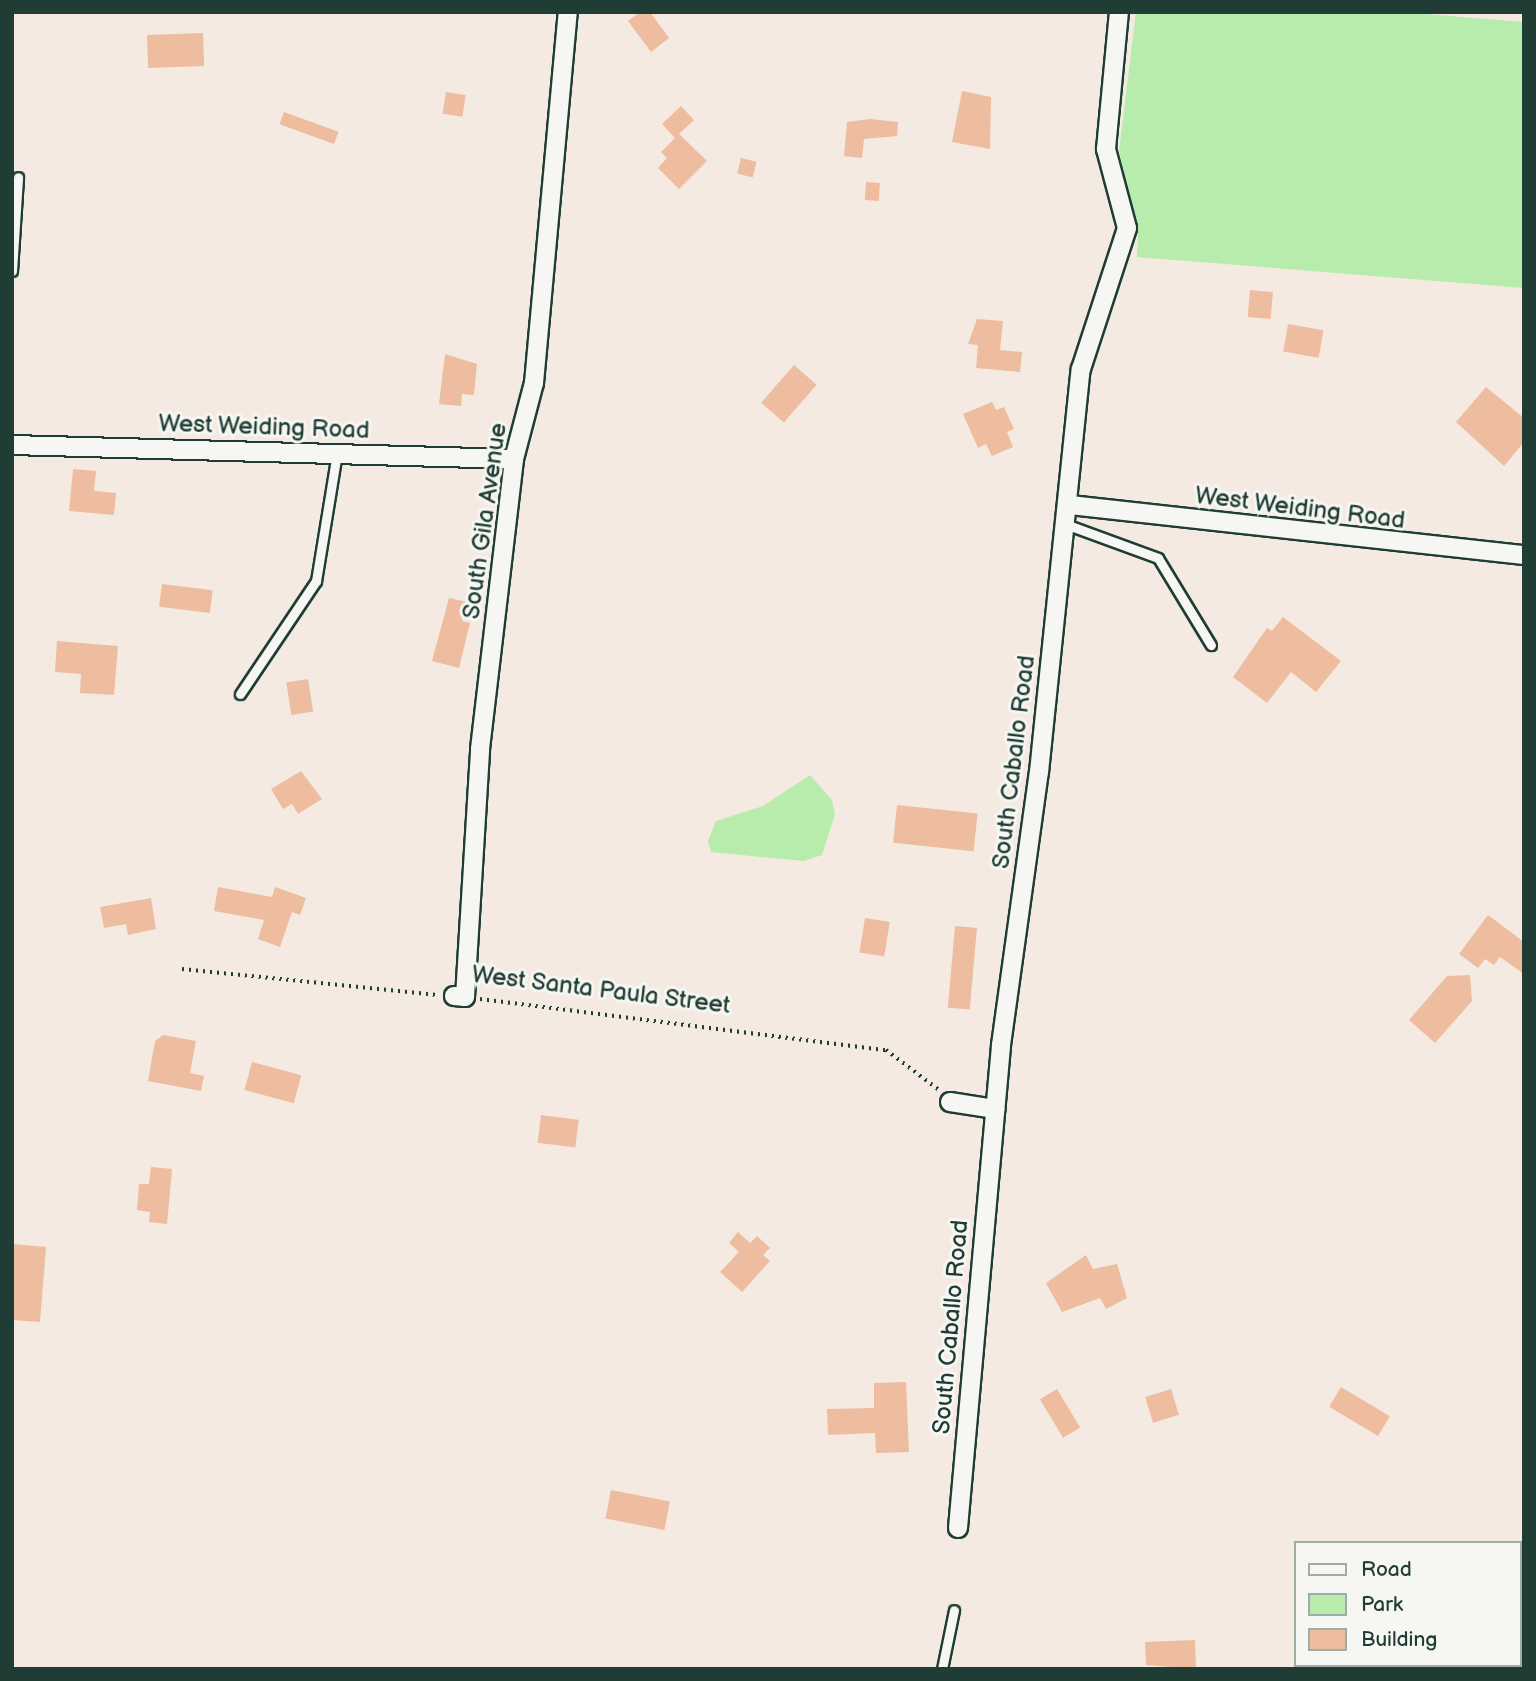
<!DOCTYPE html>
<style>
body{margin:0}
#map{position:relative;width:1536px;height:1681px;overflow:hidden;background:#f4eae1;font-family:"Balsamiq Sans",sans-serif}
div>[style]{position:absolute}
.green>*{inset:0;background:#b8ecad}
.building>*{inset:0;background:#eebc9f;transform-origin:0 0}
.path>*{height:3.5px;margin-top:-1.75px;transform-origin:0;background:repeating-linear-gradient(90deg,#1f3d34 0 2px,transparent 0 7px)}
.roads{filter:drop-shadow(2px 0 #1f3d34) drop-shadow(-2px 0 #1f3d34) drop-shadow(0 2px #1f3d34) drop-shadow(0 -2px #1f3d34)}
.lane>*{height:9px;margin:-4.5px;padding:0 4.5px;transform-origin:4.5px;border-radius:4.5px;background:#f6f6f2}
.street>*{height:18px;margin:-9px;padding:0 9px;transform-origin:9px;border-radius:9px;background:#f6f6f2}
span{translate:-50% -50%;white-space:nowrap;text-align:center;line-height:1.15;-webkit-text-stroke:6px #f6f6f2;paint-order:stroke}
.street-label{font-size:24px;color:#1f3d34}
.frame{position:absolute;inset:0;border:14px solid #1f3d34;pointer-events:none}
.legend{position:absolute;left:1294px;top:1541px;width:228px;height:126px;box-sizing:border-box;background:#f6f6f2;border:2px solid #a0aca6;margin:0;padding:9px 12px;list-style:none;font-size:21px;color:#1f3d34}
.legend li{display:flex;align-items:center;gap:14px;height:35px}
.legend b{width:35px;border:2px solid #a0aca6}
</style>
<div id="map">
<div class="green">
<div style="clip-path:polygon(1136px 12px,1401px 12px,1524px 22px,1524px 288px,1137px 257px,1138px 231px,1119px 151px)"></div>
<div style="clip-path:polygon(810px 775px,832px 800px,835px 814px,822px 855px,804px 861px,711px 852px,708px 841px,716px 821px,763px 806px)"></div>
</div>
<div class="building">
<div style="clip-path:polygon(640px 12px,650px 12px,669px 38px,651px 52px,628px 21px)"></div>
<div style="left:203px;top:33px;width:33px;height:56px;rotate:88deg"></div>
<div style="clip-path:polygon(962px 91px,991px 97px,990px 149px,952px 142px)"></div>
<div style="left:446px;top:92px;width:20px;height:22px;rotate:9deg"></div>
<div style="clip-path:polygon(681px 106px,694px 120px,679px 134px,707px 161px,679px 189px,658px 168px,667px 158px,661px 152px,675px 138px,662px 124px)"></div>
<div style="left:284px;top:112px;width:58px;height:13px;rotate:20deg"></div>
<div style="clip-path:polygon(870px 119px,898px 122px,897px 136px,864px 139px,862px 158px,844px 156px,847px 122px)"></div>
<div style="left:741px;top:158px;width:16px;height:16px;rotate:14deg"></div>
<div style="left:866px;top:182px;width:14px;height:18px;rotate:4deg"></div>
<div style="left:1250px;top:290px;width:23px;height:27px;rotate:5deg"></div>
<div style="clip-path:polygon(977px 319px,1003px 321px,1000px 350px,1022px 352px,1020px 372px,976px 368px,978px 345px,968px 344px)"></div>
<div style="left:1288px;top:324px;width:36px;height:28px;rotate:10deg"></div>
<div style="clip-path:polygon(445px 354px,477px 364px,474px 395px,462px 394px,461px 406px,439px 404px)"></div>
<div style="left:794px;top:365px;width:30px;height:50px;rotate:41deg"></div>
<div style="clip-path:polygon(1486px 387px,1524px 418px,1524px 442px,1504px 466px,1456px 422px)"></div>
<div style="clip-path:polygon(992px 402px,996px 410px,1004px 407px,1014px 429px,1007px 432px,1013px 447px,992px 456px,986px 444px,978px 448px,963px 414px)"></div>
<div style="clip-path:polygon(73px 469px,96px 471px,94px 491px,116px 493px,114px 515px,69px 511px)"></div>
<div style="left:162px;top:584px;width:51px;height:23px;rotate:7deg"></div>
<div style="clip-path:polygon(449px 598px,467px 602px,462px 621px,470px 623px,459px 668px,432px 661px)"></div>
<div style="clip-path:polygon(1283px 617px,1341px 661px,1316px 692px,1291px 672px,1267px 703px,1233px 677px,1267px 628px,1272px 631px)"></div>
<div style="clip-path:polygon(57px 641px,118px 646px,114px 695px,80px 693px,81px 674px,55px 672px)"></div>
<div style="left:308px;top:679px;width:33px;height:22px;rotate:81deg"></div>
<div style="clip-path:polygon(301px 771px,322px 799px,298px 814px,292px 804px,283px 809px,271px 789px)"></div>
<div style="left:897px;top:805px;width:81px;height:38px;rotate:6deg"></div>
<div style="clip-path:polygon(218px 887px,272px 897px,275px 887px,306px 898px,300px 915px,292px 912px,280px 947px,258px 939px,264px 920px,214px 911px)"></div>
<div style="clip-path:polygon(151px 898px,156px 929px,128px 935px,126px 924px,104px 928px,100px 907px)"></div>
<div style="clip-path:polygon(1488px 915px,1524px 942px,1524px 974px,1500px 957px,1494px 965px,1485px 959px,1478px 968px,1459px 954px)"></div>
<div style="left:865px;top:918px;width:25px;height:35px;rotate:9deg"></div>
<div style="left:955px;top:926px;width:22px;height:82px;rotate:5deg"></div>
<div style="clip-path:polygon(1470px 975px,1472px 1001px,1435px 1043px,1409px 1020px,1447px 976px)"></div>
<div style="clip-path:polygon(163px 1035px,196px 1041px,190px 1073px,204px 1076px,201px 1091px,148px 1081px,155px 1041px)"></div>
<div style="left:252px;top:1062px;width:51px;height:29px;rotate:15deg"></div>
<div style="left:541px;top:1115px;width:38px;height:28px;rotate:7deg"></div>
<div style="clip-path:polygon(151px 1167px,172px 1169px,167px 1224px,149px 1222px,150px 1212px,137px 1210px,139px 1184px,149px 1184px)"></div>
<div style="clip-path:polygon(738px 1232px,750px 1243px,757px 1236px,770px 1248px,763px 1255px,770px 1261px,742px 1292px,720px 1272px,739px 1252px,729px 1243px)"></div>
<div style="clip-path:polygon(12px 1244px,46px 1247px,40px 1322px,12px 1320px)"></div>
<div style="clip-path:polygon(1086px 1255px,1093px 1269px,1117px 1264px,1127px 1298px,1106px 1309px,1100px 1298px,1062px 1312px,1046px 1283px)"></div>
<div style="clip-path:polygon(906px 1382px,909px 1452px,876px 1453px,875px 1433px,828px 1435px,827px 1409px,874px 1408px,874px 1383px)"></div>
<div style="left:1341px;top:1387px;width:57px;height:23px;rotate:31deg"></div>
<div style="left:1057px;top:1389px;width:45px;height:20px;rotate:59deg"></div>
<div style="left:1171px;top:1389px;width:27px;height:27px;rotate:73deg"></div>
<div style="left:611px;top:1490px;width:60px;height:29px;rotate:11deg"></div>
<div style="clip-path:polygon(1195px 1640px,1196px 1669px,1146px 1665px,1145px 1642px)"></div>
</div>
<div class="path">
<div style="left:182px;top:969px;width:257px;rotate:5.8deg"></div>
<div style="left:480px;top:999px;width:409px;rotate:7.2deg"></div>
<div style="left:886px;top:1050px;width:66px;rotate:37deg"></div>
</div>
<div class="roads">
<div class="lane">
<div style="left:12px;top:271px;width:94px;rotate:-86.3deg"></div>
<div style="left:1068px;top:525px;width:96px;rotate:20.1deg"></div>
<div style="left:1158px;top:558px;width:102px;rotate:58.7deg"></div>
<div style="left:240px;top:694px;width:136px;rotate:-56.1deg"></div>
<div style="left:316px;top:581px;width:130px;rotate:-80.7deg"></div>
<div style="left:942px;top:1669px;width:60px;rotate:-78.5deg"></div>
</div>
<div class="street">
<div style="left:12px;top:445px;width:502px;rotate:1.6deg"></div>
<div style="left:1070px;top:505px;width:457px;rotate:6.3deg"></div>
<div style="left:454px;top:996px;width:11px;rotate:5deg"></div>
<div style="left:465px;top:997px;width:248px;rotate:-86.5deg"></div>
<div style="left:480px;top:749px;width:292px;rotate:-83.3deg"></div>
<div style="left:514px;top:459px;width:79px;rotate:-75.3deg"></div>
<div style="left:534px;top:383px;width:373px;rotate:-84.8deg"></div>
<div style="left:950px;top:1102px;width:46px;rotate:8.8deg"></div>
<div style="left:958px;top:1528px;width:485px;rotate:-84.9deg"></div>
<div style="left:1001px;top:1045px;width:276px;rotate:-82.1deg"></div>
<div style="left:1039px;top:772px;width:405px;rotate:-84.1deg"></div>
<div style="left:1081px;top:369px;width:148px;rotate:-71.9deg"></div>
<div style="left:1127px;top:228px;width:82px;rotate:-104.9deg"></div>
<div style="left:1106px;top:149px;width:138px;rotate:-84.6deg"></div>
</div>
</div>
<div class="street-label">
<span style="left:264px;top:427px;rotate:2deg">West Weiding Road</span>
<span style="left:1300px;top:508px;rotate:7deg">West Weiding Road</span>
<span style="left:485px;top:521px;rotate:-82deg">South Gila Avenue</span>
<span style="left:1014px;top:762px;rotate:-83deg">South Caballo Road</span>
<span style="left:601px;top:990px;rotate:7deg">West Santa Paula Street</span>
<span style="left:951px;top:1327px;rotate:-85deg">South Caballo Road</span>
</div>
<div class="frame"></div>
<ul class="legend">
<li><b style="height:9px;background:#f6f6f2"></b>Road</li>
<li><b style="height:19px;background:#b8ecad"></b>Park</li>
<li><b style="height:19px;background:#eebc9f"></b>Building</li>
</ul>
</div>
